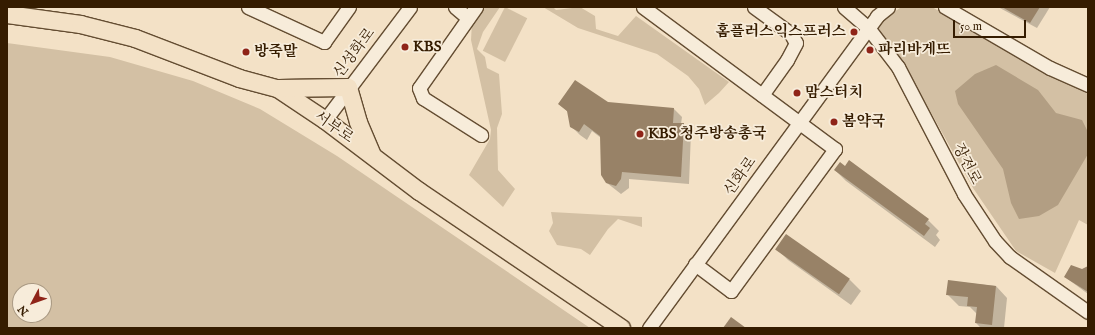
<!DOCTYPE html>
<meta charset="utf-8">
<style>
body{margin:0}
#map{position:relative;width:1095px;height:335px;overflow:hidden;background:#f3e1c6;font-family:"IM FELL English","Noto Serif KR",serif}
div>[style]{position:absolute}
.green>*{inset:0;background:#d3c0a4;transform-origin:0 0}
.water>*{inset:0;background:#b29e83}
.shadow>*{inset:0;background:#0003}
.building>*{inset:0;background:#988267;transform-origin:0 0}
.roads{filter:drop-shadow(1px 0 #644d32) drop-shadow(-1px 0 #644d32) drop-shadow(0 1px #644d32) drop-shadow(0 -1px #644d32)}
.minor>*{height:13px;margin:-6.5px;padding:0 6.5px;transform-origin:6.5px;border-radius:6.5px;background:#f7ecda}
.major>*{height:17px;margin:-8.5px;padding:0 8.5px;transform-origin:8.5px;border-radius:8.5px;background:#f3e1c6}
.dots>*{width:11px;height:11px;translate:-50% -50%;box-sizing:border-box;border:2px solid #f7ecda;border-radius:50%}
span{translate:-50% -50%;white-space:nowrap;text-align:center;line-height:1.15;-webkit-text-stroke:3.5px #f7ecda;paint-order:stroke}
.poi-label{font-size:15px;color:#351c00;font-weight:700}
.right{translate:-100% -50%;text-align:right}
.left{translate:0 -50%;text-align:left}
.street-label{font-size:15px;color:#351c00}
.frame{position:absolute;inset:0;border:8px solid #351c00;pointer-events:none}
.north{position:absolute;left:12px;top:283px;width:40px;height:40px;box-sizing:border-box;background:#f7ecda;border:1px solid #a99983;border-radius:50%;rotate:229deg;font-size:11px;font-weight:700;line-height:16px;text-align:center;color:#351c00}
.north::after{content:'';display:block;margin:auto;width:14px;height:18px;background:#8f2418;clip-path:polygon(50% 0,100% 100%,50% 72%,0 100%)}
.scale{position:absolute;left:953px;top:20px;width:73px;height:18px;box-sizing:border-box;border:2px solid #351c00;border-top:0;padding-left:5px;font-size:12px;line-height:14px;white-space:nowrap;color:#351c00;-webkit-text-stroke:3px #f7ecda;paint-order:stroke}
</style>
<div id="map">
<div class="green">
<div style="clip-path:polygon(484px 7px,500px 7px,483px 32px,477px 49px,485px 57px,487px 68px,499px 74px,502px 114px,497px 128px,498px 170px,515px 189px,503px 207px,469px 175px,490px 139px,491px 130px,471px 40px,472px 22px)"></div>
<div style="left:505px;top:7px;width:25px;height:49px;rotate:27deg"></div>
<div style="clip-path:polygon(543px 7px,553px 7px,556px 10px,580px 7px,595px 16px,596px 29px,618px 36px,636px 16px,729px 82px,719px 93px,705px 105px,699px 89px,688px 76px,657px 54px,578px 28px)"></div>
<div style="clip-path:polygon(932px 7px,1088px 94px,1088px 225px,1079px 220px,1055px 273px,1016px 251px,973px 188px,925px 102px,876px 24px,900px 8px)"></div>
<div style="clip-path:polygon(evenodd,7px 43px,110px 57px,193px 81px,260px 109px,337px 156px,590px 328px,7px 328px,7px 43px,20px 291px,44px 291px,44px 315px,20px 315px,20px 291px)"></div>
<div style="clip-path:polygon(551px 212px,642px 217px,642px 227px,618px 219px,608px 229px,590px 255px,581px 249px,557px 245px,549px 231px,553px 223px)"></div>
</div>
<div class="water">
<div style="clip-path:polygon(996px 65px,1038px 90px,1056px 113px,1082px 120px,1088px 132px,1088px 154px,1058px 205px,1039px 216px,1019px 219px,1011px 203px,1003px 169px,958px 104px,955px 91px,975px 74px)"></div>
</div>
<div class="shadow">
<div style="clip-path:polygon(998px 7px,1050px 7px,1037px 28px)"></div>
<div style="clip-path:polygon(608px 103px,674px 109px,682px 117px,681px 124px,691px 132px,689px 184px,629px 179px,629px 188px,621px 194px,607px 183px,601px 138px,592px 131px,587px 140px,580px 135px,571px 126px,569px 113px,559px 104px)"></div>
<div style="clip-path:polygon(835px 170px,928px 220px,939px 231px,936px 235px,940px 240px,935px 247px,846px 181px)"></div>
<div style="clip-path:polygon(786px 235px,850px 280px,861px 291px,851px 305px,788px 260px,777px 249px)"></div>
<div style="clip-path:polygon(1088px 267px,1088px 294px,1065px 277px)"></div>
<div style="clip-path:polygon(949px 281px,996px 286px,1007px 298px,1004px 328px,981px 328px,976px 323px,977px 314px,970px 307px,959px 306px,947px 294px)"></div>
</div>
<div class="building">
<div style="clip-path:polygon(1002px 7px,1040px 7px,1030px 23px)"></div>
<div style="clip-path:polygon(575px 80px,608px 102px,674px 108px,673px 123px,684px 123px,681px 177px,622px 172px,621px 179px,616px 186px,606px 183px,601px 175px,600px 136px,584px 124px,579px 132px,570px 127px,567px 111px,558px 104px)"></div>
<div style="clip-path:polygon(849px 160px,929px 219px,925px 224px,930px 228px,924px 236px,834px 170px,840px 162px,845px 166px)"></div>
<div style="left:786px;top:234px;width:78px;height:19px;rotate:35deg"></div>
<div style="clip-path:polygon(1071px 265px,1082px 269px,1088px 266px,1088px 292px,1064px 277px)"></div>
<div style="clip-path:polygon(948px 280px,996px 286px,992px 325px,975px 323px,977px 307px,967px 306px,968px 297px,946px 295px)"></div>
<div style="clip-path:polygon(731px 317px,746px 328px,723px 328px)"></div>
</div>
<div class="roads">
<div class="minor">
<div style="left:248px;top:7px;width:84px;rotate:24.7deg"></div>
<div style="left:324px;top:42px;width:43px;rotate:-54.5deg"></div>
<div style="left:455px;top:7px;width:17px;rotate:40deg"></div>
<div style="left:476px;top:7px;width:99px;rotate:125.1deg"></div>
<div style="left:419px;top:88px;width:11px;rotate:68deg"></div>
<div style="left:423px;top:98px;width:69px;rotate:32.5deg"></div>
<div style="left:643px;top:7px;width:239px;rotate:36.5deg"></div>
<div style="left:835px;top:149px;width:176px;rotate:126.2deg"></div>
<div style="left:731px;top:291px;width:45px;rotate:-143.1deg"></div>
<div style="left:754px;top:7px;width:46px;rotate:36.1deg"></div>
<div style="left:791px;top:34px;width:10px;rotate:61deg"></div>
<div style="left:796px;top:43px;width:19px;rotate:118deg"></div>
<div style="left:787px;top:60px;width:43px;rotate:125.5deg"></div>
<div style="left:844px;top:7px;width:33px;rotate:41deg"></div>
<div style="left:869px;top:29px;width:48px;rotate:52.7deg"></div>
<div style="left:898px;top:67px;width:143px;rotate:62.5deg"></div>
<div style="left:964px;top:194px;width:56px;rotate:56.6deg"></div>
<div style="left:995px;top:241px;width:22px;rotate:47deg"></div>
<div style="left:1010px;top:257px;width:95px;rotate:35.2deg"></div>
<div style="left:945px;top:7px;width:121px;rotate:30.2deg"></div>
<div style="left:1050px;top:68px;width:42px;rotate:24.1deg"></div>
<div style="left:325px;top:120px;width:141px;rotate:-53deg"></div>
<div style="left:649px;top:328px;width:386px;rotate:-53.8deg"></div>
<div style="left:877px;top:16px;width:14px;rotate:-39deg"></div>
</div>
<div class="major">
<div style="left:7px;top:14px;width:74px;rotate:7.8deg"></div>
<div style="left:80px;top:24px;width:57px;rotate:14.3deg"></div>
<div style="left:135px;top:38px;width:111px;rotate:21deg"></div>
<div style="left:239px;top:78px;width:39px;rotate:15deg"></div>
<div style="left:277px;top:88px;width:58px;rotate:33.7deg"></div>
<div style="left:325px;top:120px;width:118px;rotate:37.1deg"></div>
<div style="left:419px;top:191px;width:244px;rotate:34.1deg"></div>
<div style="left:278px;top:88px;width:70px;rotate:-0.8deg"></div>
<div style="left:348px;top:87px;width:36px;rotate:74deg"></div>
<div style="left:358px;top:122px;width:34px;rotate:67deg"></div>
</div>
</div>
<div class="dots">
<div style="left:854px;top:32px;background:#8f2418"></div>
<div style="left:405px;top:47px;background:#8f2418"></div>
<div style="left:870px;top:50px;background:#8f2418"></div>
<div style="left:246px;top:52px;background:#8f2418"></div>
<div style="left:797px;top:93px;background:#8f2418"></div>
<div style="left:834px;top:122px;background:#8f2418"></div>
<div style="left:640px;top:134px;background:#8f2418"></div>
</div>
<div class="poi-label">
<span class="right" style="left:846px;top:32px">홈플러스익스프러스</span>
<span class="left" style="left:413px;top:47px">KBS</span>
<span class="left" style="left:878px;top:50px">파리바게뜨</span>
<span class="left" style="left:254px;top:52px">방죽말</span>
<span class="left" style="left:805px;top:93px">맘스터치</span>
<span class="left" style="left:842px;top:122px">봄약국</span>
<span class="left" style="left:648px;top:134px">KBS 청주방송총국</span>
</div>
<div class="street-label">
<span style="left:354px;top:53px;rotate:-53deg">신성화로</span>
<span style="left:334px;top:127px;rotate:35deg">서부로</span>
<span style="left:967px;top:164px;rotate:63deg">장전로</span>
<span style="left:740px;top:176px;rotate:-54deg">신화로</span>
</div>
<div class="frame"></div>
<div class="north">N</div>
<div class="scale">50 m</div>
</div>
